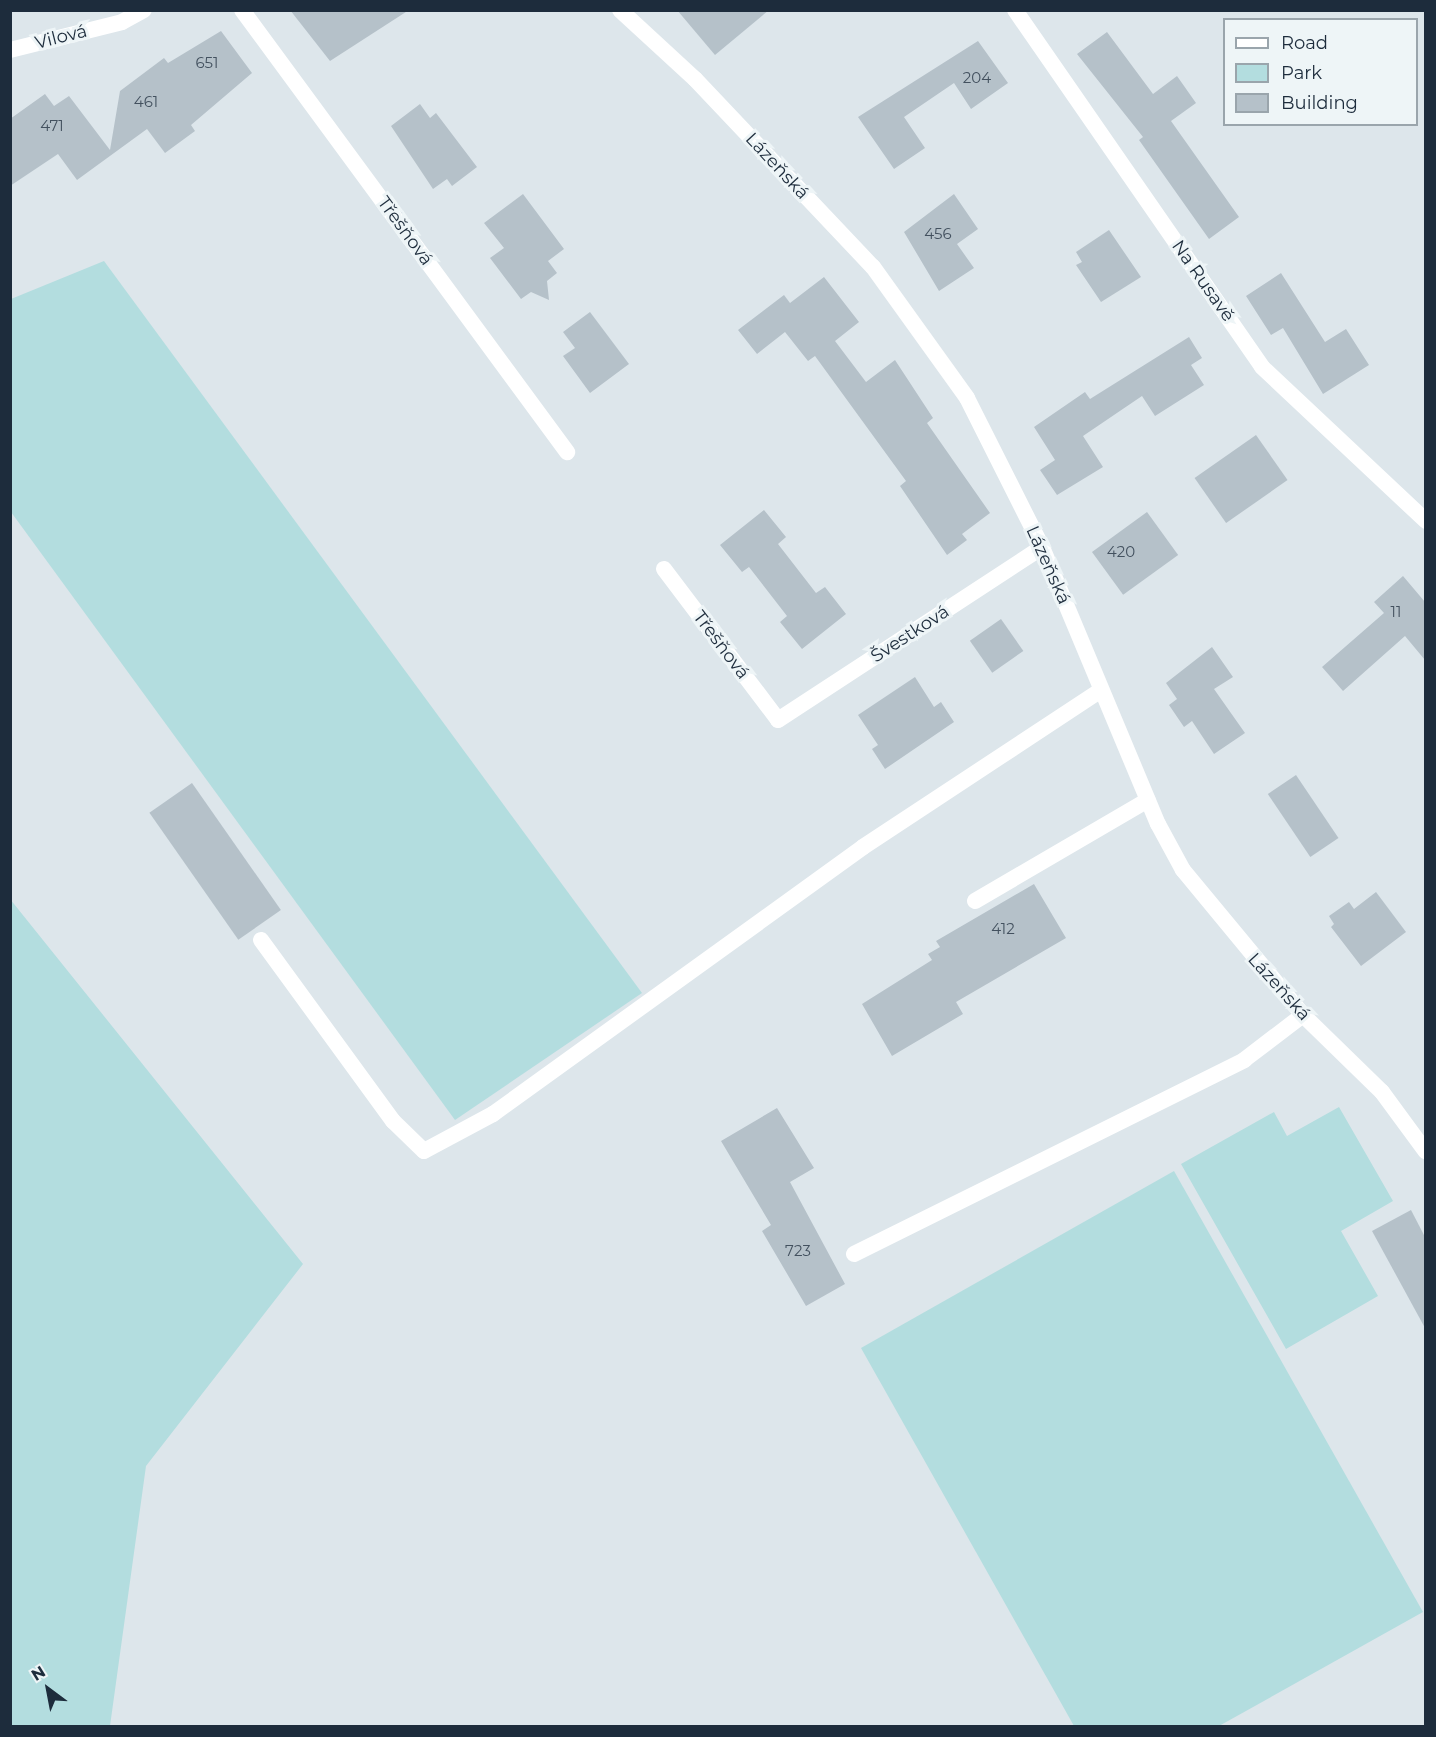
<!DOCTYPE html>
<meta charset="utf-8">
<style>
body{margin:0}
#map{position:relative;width:1436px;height:1737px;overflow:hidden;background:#dde6eb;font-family:Montserrat,sans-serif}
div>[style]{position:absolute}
.green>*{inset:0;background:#b3dddf}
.building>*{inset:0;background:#b5c1c9;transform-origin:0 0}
.service>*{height:16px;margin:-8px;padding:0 8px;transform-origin:8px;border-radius:8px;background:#fff}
.minor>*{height:16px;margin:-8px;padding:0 8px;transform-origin:8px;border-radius:8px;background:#fff}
span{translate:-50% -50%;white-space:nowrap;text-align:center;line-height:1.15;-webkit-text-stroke:6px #eef5f7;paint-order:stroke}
.number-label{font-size:15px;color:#43515f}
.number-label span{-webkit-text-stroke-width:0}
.street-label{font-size:18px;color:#1d2c3c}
.frame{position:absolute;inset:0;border:12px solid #1d2c3c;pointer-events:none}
.legend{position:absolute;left:1223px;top:18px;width:195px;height:108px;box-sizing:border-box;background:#eef5f7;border:2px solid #9aa5ac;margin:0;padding:8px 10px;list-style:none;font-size:18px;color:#1d2c3c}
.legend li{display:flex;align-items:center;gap:12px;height:30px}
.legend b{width:30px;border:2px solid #9aa5ac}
.north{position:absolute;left:18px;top:1659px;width:60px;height:60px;-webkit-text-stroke:4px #eef5f7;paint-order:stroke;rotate:328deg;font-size:16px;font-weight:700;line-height:24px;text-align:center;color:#1d2c3c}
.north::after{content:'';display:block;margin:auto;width:21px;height:27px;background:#1d2c3c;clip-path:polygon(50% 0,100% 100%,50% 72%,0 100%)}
</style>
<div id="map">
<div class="green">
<div style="clip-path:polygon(104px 261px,642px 993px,455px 1120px,11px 512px,11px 299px)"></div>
<div style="clip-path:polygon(10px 899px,303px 1264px,146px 1466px,110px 1726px,11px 1726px)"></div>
<div style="clip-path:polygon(1339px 1107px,1393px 1201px,1341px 1231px,1378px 1296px,1286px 1349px,1181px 1164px,1274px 1112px,1287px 1136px)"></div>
<div style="clip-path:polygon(1174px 1171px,1423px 1612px,1219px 1726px,1074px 1726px,861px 1348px)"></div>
</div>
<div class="building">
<div style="clip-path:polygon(290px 10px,409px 10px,330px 61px)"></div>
<div style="clip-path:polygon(677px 10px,769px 10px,715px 55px)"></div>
<div style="clip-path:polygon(221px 31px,252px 73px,191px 125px,195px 131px,165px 153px,147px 129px,77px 180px,58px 154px,10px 186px,10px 119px,45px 94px,54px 106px,69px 96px,110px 150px,120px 91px,164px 58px,168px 63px)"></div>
<div style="clip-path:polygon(1107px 32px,1153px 94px,1177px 76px,1196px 103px,1171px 121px,1239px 217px,1209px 239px,1139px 140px,1143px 137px,1077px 54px)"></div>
<div style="clip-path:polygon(978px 41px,1008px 83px,971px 109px,954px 83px,904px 117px,925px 148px,894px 169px,858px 117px)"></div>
<div style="clip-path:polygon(420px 104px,430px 118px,436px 113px,477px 167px,452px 186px,447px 179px,433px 189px,391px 126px)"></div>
<div style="clip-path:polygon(523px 194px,564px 249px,548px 261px,557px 273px,547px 281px,549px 300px,531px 292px,521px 299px,490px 258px,504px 248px,484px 223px)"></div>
<div style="clip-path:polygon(954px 194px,978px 229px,957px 244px,974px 268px,939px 291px,904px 232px)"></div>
<div style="clip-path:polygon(1109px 230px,1141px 277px,1101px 302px,1076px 265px,1082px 262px,1076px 252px)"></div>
<div style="clip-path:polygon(1281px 273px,1325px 342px,1346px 329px,1369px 365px,1323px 394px,1283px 328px,1271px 335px,1246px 296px)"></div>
<div style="clip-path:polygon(824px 277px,859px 322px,835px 341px,866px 382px,895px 360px,933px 418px,927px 423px,990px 513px,962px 534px,967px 540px,947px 555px,900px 486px,906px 481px,815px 356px,808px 361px,785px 332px,757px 354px,738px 330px,784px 295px,790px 303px)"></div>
<div style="clip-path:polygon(590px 312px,629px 364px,590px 393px,563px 356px,575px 348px,563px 332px)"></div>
<div style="clip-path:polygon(1189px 337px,1202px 358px,1191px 365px,1204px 385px,1155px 416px,1142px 396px,1083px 436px,1103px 467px,1057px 495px,1040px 470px,1055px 460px,1034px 427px,1085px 392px,1090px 399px)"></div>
<div style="left:1256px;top:435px;width:55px;height:75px;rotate:55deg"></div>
<div style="clip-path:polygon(764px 510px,786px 537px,778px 544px,816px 593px,825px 587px,846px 614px,802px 649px,780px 622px,787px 616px,749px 567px,742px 572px,720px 545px)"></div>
<div style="left:1147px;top:512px;width:53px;height:68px;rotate:54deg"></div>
<div style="clip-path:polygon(1403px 576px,1425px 602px,1425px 660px,1405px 636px,1343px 691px,1322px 667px,1384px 613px,1374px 602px)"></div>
<div style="left:1001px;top:619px;width:39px;height:38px;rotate:55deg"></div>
<div style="clip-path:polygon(1212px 647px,1233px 677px,1214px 689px,1245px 733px,1214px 754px,1192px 721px,1184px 727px,1169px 705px,1177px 699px,1166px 683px)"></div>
<div style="clip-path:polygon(915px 677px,934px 707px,941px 702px,954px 722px,885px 769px,872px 749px,878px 745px,858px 715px)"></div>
<div style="left:1296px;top:775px;width:76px;height:34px;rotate:56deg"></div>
<div style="left:192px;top:783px;width:155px;height:52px;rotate:55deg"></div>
<div style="clip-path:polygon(1034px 884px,1066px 938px,956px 1002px,963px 1014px,892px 1056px,862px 1004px,932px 960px,928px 954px,940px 947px,936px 941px)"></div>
<div style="clip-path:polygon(1376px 892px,1406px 932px,1361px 966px,1331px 927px,1334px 924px,1329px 916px,1349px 902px,1354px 909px)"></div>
<div style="clip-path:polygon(777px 1108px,814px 1168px,790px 1182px,845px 1284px,806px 1306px,762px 1231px,771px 1225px,721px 1141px)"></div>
<div style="clip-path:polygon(1411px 1210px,1425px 1237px,1425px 1328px,1372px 1231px)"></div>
</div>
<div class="service">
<div style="left:664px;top:569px;width:189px;rotate:52.9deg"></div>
<div style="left:778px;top:720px;width:316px;rotate:-33.2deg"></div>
<div style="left:975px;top:901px;width:200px;rotate:-30.3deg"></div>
<div style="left:261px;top:940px;width:224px;rotate:53.9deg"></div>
<div style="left:393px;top:1121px;width:43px;rotate:44.1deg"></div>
<div style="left:854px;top:1254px;width:436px;rotate:-26.4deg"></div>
<div style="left:1244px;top:1060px;width:74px;rotate:-37.3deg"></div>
</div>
<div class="minor">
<div style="left:242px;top:10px;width:549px;rotate:53.67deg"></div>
<div style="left:620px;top:10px;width:102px;rotate:42.6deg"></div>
<div style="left:695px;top:79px;width:259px;rotate:46.6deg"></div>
<div style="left:873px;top:267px;width:161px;rotate:54.3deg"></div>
<div style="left:967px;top:398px;width:167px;rotate:63.3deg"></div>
<div style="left:1042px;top:547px;width:300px;rotate:67.3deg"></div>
<div style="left:1158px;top:824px;width:52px;rotate:61.5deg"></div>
<div style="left:1183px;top:870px;width:188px;rotate:50.4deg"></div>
<div style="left:1303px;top:1015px;width:110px;rotate:44.3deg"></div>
<div style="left:1382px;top:1092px;width:74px;rotate:53.7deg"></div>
<div style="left:1015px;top:10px;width:434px;rotate:55.3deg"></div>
<div style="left:1262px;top:367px;width:225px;rotate:43.2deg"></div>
<div style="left:10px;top:50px;width:115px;rotate:-14deg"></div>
<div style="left:122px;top:22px;width:25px;rotate:-29deg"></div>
<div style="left:424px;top:1151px;width:78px;rotate:-28.2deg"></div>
<div style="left:493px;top:1114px;width:456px;rotate:-35.8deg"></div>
<div style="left:863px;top:847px;width:285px;rotate:-33.4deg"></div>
</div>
<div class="number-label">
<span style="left:207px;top:63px">651</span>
<span style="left:977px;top:78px">204</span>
<span style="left:146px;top:102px">461</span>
<span style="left:52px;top:126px">471</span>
<span style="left:938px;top:234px">456</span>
<span style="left:1121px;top:552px">420</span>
<span style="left:1396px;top:612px">11</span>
<span style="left:1003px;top:929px">412</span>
<span style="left:798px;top:1251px">723</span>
</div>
<div class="street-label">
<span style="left:61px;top:37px;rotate:-14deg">Vilová</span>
<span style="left:777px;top:166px;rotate:47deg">Lázeňská</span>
<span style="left:405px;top:231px;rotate:54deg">Třešňová</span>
<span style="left:1203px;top:281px;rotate:55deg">Na Rusavě</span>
<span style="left:1048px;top:565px;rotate:66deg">Lázeňská</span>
<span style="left:910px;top:634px;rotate:-33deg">Švestková</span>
<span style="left:721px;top:645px;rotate:53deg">Třešňová</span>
<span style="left:1279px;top:987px;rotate:48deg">Lázeňská</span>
</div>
<div class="frame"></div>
<ul class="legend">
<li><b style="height:8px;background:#fff"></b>Road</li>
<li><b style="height:16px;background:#b3dddf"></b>Park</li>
<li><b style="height:16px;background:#b5c1c9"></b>Building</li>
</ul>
<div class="north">N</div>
</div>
